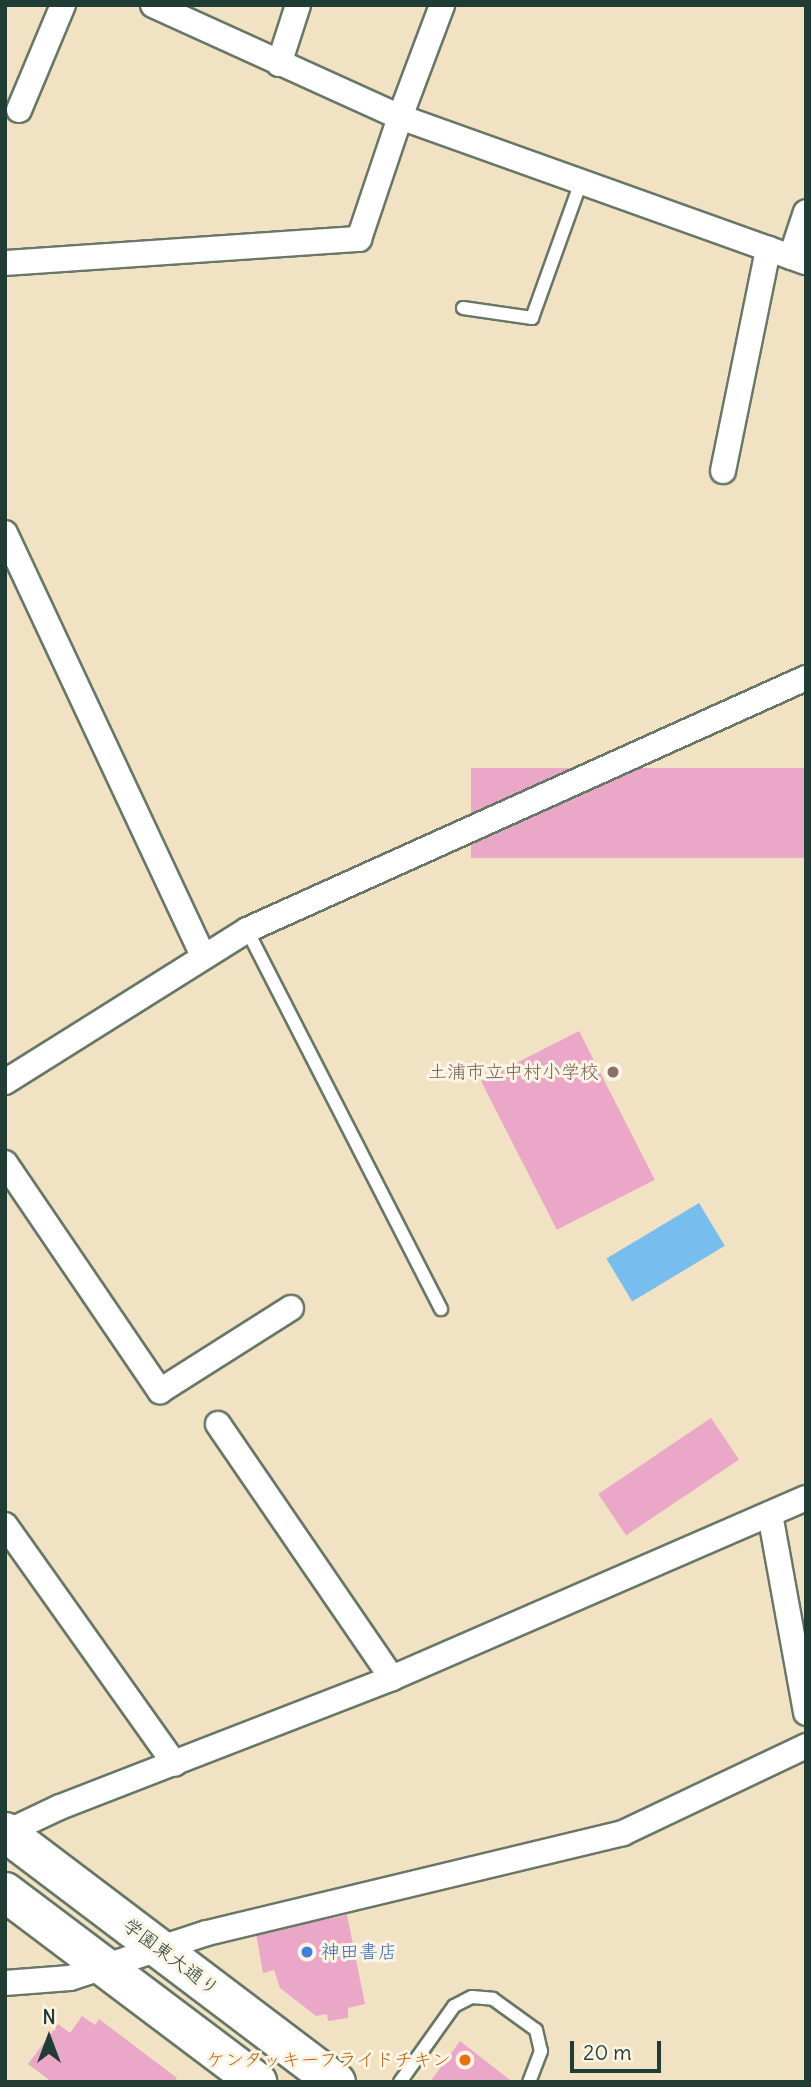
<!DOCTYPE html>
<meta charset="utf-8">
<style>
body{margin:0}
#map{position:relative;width:811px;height:2087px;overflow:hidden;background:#f1e2c4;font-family:Delius,"Klee One",sans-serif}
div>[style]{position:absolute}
.water>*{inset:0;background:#77beee;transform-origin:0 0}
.building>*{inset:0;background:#eba7c8;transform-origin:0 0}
.roads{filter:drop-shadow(2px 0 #687766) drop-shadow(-2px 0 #687766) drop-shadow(0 2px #687766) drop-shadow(0 -2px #687766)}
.lane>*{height:12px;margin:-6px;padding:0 6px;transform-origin:6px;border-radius:6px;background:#fff}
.street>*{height:24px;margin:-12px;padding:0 12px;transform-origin:12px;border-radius:12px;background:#fff}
.primary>*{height:38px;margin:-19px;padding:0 19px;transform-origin:19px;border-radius:19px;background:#fff}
.dots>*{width:19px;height:19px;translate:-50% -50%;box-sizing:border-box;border:4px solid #fcf5e5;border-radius:50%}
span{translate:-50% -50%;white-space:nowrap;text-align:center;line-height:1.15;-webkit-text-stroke:6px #fcf5e5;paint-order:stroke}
.education-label{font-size:19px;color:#785e54}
.right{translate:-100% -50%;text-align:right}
.shop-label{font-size:19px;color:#366cbe}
.left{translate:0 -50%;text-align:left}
.street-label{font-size:19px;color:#1f3d34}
.food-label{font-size:19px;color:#c56008}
.frame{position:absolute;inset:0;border:7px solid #1f3d34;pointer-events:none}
.north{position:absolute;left:14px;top:2003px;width:70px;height:70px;-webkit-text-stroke:5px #fcf5e5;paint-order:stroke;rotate:0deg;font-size:19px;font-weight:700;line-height:28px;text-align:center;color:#1f3d34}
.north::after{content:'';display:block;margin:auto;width:24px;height:32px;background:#1f3d34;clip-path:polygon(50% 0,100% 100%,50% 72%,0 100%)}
.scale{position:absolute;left:570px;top:2041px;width:91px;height:32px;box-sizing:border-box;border:4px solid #1f3d34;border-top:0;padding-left:9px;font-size:21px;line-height:24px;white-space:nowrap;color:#1f3d34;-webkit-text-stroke:5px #fcf5e5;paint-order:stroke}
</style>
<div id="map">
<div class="water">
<div style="left:699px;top:1203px;width:50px;height:108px;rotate:59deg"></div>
</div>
<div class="building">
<div style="left:806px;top:768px;width:90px;height:335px;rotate:90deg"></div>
<div style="left:579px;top:1031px;width:167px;height:110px;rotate:63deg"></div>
<div style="left:711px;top:1418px;width:50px;height:136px;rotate:56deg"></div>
<div style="clip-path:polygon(347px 1915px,365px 2004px,348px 2008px,348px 2018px,328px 2021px,327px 2014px,316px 2016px,280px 1988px,274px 1970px,263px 1973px,256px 1934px)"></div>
<div style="clip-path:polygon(82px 2016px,95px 2025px,99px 2019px,177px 2078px,174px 2082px,52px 2082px,28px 2064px,58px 2024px,70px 2033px)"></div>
<div style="clip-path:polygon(460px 2041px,510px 2080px,430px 2082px)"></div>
</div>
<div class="roads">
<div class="lane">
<div style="left:463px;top:308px;width:70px;rotate:8.2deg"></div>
<div style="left:532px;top:318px;width:145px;rotate:-70.2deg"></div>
<div style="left:247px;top:930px;width:426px;rotate:62.9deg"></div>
<div style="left:400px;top:2082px;width:93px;rotate:-54.6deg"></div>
<div style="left:454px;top:2006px;width:20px;rotate:-27deg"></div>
<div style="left:472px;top:1997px;width:21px;rotate:5deg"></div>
<div style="left:493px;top:1999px;width:53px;rotate:35.8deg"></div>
<div style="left:536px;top:2030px;width:22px;rotate:77deg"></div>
<div style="left:541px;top:2051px;width:33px;rotate:111deg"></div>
</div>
<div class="street">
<div style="left:153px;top:5px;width:271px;rotate:24.4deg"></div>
<div style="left:400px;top:117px;width:431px;rotate:19.7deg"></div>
<div style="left:279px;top:64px;width:62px;rotate:-72.1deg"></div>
<div style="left:19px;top:110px;width:114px;rotate:-67.3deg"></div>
<div style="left:791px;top:257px;width:47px;rotate:-71.6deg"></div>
<div style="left:5px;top:263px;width:355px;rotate:-3.9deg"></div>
<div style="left:359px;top:239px;width:129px;rotate:-71.4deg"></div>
<div style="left:400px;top:117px;width:120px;rotate:-69.4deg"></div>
<div style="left:723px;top:471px;width:227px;rotate:-78.5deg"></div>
<div style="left:5px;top:533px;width:467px;rotate:64.9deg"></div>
<div style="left:5px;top:1082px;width:286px;rotate:-32.1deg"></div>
<div style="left:247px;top:930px;width:613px;rotate:-24.27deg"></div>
<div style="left:5px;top:1163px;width:276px;rotate:55.8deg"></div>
<div style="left:160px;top:1391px;width:155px;rotate:-32.4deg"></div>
<div style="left:218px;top:1424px;width:308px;rotate:55.6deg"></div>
<div style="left:770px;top:1514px;width:202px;rotate:79.7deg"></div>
<div style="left:5px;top:1525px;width:293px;rotate:54.6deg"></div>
<div style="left:5px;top:1833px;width:61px;rotate:-25.3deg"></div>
<div style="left:60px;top:1807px;width:356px;rotate:-21.2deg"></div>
<div style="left:392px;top:1678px;width:451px;rotate:-23.5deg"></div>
<div style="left:5px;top:1983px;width:65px;rotate:-4.4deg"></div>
<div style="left:70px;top:1978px;width:144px;rotate:-18.2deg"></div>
<div style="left:207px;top:1933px;width:428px;rotate:-13.5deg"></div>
<div style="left:623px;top:1833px;width:203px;rotate:-25.4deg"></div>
</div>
<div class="primary">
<div style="left:5px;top:1832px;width:415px;rotate:37.1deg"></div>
<div style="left:5px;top:1892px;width:316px;rotate:37deg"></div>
</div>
</div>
<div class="dots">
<div style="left:613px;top:1072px;background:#8d6e63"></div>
<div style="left:307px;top:1952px;background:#3f7fe0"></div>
<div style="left:465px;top:2060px;background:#e8710a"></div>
</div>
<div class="education-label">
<span class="right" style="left:599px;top:1072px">土浦市立中村小学校</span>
</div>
<div class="shop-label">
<span class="left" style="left:321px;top:1952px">神田書店</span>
</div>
<div class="street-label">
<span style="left:171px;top:1957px;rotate:37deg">学園東大通り</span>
</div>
<div class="food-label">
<span class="right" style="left:451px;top:2060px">ケンタッキーフライドチキン</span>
</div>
<div class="frame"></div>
<div class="north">N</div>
<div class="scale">20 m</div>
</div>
